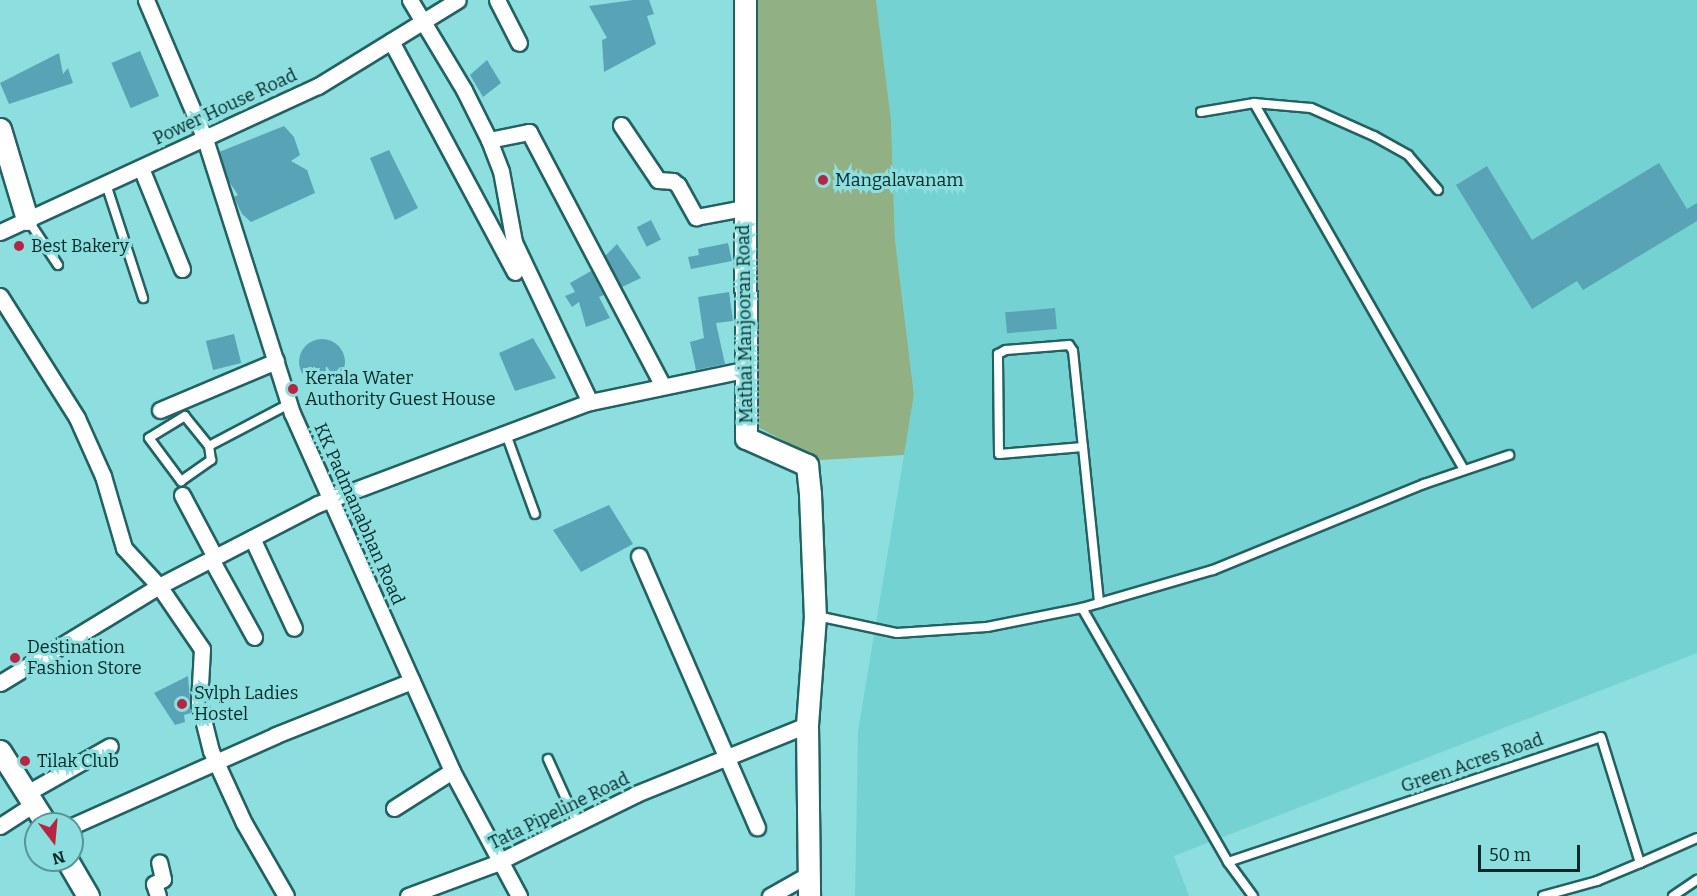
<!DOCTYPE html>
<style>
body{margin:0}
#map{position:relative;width:1697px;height:896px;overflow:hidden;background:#8ddfdf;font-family:Bitter,serif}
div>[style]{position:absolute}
.built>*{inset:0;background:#75d2d2}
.green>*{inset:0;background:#91b083}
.building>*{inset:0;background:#58a3b6;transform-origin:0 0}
.round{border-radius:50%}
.roads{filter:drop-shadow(2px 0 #226262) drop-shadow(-2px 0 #226262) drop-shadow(0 2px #226262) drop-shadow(0 -2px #226262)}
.lane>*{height:8px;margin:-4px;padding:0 4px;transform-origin:4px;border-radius:4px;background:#fff}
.street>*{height:15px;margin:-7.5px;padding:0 7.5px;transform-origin:7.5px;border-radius:7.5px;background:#fff}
.secondary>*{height:21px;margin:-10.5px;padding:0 10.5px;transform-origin:10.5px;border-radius:10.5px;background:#fff}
.dots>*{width:16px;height:16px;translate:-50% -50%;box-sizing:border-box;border:3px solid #8ddfdf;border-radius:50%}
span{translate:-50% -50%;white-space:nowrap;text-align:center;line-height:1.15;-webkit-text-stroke:6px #8ddfdf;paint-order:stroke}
.street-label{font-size:18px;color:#05292a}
.poi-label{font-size:18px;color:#05292a}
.left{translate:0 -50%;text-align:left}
.north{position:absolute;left:24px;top:812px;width:60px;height:60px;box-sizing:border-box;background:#8ddfdf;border:2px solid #579697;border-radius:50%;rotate:164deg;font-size:16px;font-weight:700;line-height:24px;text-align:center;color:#05292a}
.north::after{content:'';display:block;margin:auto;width:21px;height:27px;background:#b62541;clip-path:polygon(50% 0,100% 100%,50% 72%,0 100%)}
.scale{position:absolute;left:1478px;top:845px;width:102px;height:27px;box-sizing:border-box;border:3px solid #05292a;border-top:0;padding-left:8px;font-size:18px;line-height:21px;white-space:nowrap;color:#05292a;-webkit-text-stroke:4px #8ddfdf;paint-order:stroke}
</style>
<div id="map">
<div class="built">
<div style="clip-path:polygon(876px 0,1697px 0,1697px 653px,1174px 856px,1189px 896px,855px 896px,858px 731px,914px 395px,895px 240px,891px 120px)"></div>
</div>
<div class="green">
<div style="clip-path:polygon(753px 0,876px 0,891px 120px,895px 240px,914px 395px,904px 455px,821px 460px,756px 426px)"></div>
</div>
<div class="building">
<div style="clip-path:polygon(633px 0,649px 0,654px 14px,647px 16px,656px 44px,604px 72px,602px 40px,607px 38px,589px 6px)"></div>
<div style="left:140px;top:51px;width:49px;height:31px;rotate:67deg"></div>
<div style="clip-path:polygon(59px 53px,63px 74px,68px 68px,73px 83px,9px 104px,0 83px)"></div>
<div style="clip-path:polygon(487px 60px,501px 83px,483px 97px,470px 75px)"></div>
<div style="clip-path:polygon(284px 126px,294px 137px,300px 155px,291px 161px,307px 170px,315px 193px,251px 222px,242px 214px,234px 197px,238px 195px,228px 180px,219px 152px)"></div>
<div style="clip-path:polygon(389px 150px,418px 208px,395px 220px,370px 158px)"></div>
<div style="clip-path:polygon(1659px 163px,1687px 209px,1697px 203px,1697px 221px,1583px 290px,1577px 281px,1532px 309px,1456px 185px,1487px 166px,1532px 240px)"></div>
<div style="left:651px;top:220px;width:22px;height:16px;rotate:63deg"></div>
<div style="clip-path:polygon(728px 243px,732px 261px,691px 269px,688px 257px,699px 255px,698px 249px)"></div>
<div style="clip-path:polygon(617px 244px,641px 278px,622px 287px,605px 256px)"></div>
<div style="clip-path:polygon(591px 271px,604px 295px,599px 297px,610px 318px,586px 327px,579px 302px,572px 307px,565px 296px,575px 292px,570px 283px)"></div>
<div style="clip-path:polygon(729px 292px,733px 321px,716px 323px,725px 364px,696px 370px,690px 342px,704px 338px,698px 297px)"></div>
<div style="left:1055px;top:308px;width:21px;height:50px;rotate:85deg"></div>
<div style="left:234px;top:334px;width:30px;height:29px;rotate:76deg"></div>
<div style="clip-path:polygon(533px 338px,556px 378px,515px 391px,499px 353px)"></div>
<div class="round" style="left:299px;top:339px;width:46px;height:46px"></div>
<div style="clip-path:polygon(609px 505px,633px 544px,581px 572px,553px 530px)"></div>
<div style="clip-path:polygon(188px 676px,191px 713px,184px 715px,185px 722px,175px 725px,154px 693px)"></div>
</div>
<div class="roads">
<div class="lane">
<div style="left:1254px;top:103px;width:57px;rotate:5deg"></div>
<div style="left:1311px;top:108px;width:69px;rotate:24deg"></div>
<div style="left:1374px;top:136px;width:39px;rotate:29deg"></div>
<div style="left:1408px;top:155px;width:46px;rotate:49.4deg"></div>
<div style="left:1201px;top:112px;width:54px;rotate:-9.6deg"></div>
<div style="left:1254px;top:103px;width:422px;rotate:60.2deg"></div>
<div style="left:106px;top:184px;width:120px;rotate:72deg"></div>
<div style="left:28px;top:220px;width:54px;rotate:56.3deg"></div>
<div style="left:506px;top:434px;width:85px;rotate:70.1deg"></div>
<div style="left:209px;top:446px;width:38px;rotate:-129deg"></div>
<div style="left:185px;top:416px;width:42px;rotate:148.6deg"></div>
<div style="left:149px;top:438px;width:54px;rotate:53.3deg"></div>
<div style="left:181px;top:481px;width:37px;rotate:-35deg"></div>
<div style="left:211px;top:460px;width:14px;rotate:-98deg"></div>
<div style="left:209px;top:446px;width:90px;rotate:-27.7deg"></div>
<div style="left:1083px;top:447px;width:84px;rotate:175.2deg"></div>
<div style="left:999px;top:454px;width:100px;rotate:-90.6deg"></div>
<div style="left:998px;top:354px;width:9px;rotate:-27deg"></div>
<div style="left:1006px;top:350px;width:63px;rotate:-4.5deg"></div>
<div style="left:1069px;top:345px;width:7px;rotate:56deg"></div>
<div style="left:1073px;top:351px;width:97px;rotate:84.1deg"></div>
<div style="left:1083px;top:447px;width:157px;rotate:84.1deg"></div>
<div style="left:1082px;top:608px;width:293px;rotate:60.1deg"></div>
<div style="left:1228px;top:862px;width:42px;rotate:53.7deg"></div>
<div style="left:817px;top:616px;width:82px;rotate:12deg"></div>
<div style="left:897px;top:633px;width:90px;rotate:-3.8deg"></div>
<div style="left:987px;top:627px;width:97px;rotate:-11.3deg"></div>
<div style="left:1082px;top:608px;width:136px;rotate:-16.2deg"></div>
<div style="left:1213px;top:570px;width:228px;rotate:-22.2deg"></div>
<div style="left:1424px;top:484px;width:90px;rotate:-18.8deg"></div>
<div style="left:548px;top:759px;width:70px;rotate:65.6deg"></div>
<div style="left:1228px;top:862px;width:393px;rotate:-18.5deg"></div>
<div style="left:1601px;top:737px;width:132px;rotate:72.8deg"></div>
<div style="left:1640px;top:863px;width:47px;rotate:157.3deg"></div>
<div style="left:1597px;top:881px;width:56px;rotate:164.5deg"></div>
<div style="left:1640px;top:863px;width:62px;rotate:-23.7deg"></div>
<div style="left:1673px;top:896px;width:29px;rotate:-34deg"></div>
</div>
<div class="street">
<div style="left:146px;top:0;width:151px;rotate:67deg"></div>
<div style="left:205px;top:139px;width:287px;rotate:72.4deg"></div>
<div style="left:292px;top:413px;width:392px;rotate:65.9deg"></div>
<div style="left:452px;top:771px;width:142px;rotate:61.8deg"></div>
<div style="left:410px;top:0;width:105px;rotate:59deg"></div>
<div style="left:464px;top:90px;width:56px;rotate:63.4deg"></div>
<div style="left:489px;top:140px;width:33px;rotate:69deg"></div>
<div style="left:501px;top:171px;width:72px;rotate:79.6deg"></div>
<div style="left:514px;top:242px;width:177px;rotate:64.6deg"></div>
<div style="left:497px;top:0;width:48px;rotate:62.9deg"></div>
<div style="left:391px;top:41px;width:262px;rotate:61.8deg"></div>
<div style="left:621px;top:125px;width:66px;rotate:56.1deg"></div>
<div style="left:658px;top:180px;width:15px;rotate:4deg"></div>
<div style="left:673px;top:181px;width:6px;rotate:39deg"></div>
<div style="left:678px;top:185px;width:37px;rotate:61deg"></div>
<div style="left:696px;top:217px;width:49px;rotate:-10.6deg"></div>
<div style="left:489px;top:140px;width:41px;rotate:-11.3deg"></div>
<div style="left:529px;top:132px;width:287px;rotate:62.2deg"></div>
<div style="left:141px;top:168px;width:109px;rotate:67.9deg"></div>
<div style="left:0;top:232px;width:350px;rotate:-24.7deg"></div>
<div style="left:318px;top:86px;width:164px;rotate:-31.6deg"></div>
<div style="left:0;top:296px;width:144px;rotate:57.7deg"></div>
<div style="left:77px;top:418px;width:64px;rotate:65.9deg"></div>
<div style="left:103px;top:476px;width:75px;rotate:73.7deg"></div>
<div style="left:124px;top:548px;width:52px;rotate:47.4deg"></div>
<div style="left:159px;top:586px;width:76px;rotate:55.7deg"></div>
<div style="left:202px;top:649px;width:54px;rotate:93.2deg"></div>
<div style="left:199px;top:703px;width:49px;rotate:76deg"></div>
<div style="left:211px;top:751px;width:79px;rotate:65.4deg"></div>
<div style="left:244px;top:823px;width:84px;rotate:60.1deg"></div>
<div style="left:160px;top:410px;width:126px;rotate:-22.9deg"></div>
<div style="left:182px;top:495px;width:70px;rotate:62deg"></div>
<div style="left:252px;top:538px;width:99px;rotate:65deg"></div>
<div style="left:639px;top:556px;width:296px;rotate:66.5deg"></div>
<div style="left:211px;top:559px;width:89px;rotate:61.1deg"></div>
<div style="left:0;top:683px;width:186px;rotate:-31.4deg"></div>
<div style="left:159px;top:586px;width:179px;rotate:-27.3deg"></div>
<div style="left:318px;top:504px;width:290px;rotate:-20.6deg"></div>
<div style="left:590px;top:402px;width:156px;rotate:-11.8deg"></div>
<div style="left:27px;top:793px;width:95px;rotate:-29.5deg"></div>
<div style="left:394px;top:808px;width:69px;rotate:-32.5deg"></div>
<div style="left:0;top:826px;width:40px;rotate:-32.9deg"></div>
<div style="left:72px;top:826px;width:223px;rotate:-24deg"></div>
<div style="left:276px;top:735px;width:146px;rotate:-21.7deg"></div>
<div style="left:158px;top:896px;width:13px;rotate:-108deg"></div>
<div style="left:154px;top:884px;width:10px;rotate:-29deg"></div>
<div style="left:163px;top:879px;width:17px;rotate:-103deg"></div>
<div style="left:408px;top:896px;width:92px;rotate:-20.4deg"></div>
<div style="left:494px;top:864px;width:158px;rotate:-26.2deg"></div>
<div style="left:636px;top:794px;width:184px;rotate:-22deg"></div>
<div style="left:770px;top:896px;width:45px;rotate:-29.4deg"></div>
</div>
<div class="secondary">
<div style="left:745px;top:0;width:438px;rotate:89.9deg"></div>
<div style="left:746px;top:438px;width:67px;rotate:23.9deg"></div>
<div style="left:807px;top:465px;width:29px;rotate:84deg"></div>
<div style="left:810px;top:494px;width:122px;rotate:87.7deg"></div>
<div style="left:815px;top:616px;width:109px;rotate:94.2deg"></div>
<div style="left:807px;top:725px;width:171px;rotate:89.3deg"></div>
<div style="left:0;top:129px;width:94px;rotate:73.3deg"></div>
<div style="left:0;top:751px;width:86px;rotate:57.8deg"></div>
<div style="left:67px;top:860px;width:42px;rotate:59.7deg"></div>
</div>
</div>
<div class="dots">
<div style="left:823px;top:180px;background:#b62541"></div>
<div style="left:19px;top:246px;background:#b62541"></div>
<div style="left:293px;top:389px;background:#b62541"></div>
<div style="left:15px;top:658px;background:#b62541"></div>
<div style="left:182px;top:704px;background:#b62541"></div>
<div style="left:25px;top:761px;background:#b62541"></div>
</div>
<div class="street-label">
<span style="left:225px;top:107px;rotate:-25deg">Power House Road</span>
<span style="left:745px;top:324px;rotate:-91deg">Mathai Manjooran Road</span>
<span style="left:359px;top:514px;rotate:66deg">KK Padmanabhan Road</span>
<span style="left:1472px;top:763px;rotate:-19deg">Green Acres Road</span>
<span style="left:559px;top:811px;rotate:-26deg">Tata Pipeline Road</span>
</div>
<div class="poi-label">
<span class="left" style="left:835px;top:180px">Mangalavanam</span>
<span class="left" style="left:31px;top:246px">Best Bakery</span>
<span class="left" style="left:305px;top:389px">Kerala Water<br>Authority Guest House</span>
<span class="left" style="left:27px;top:658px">Destination<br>Fashion Store</span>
<span class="left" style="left:194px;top:704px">Sylph Ladies<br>Hostel</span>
<span class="left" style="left:37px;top:761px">Tilak Club</span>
</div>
<div class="north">N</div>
<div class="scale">50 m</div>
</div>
